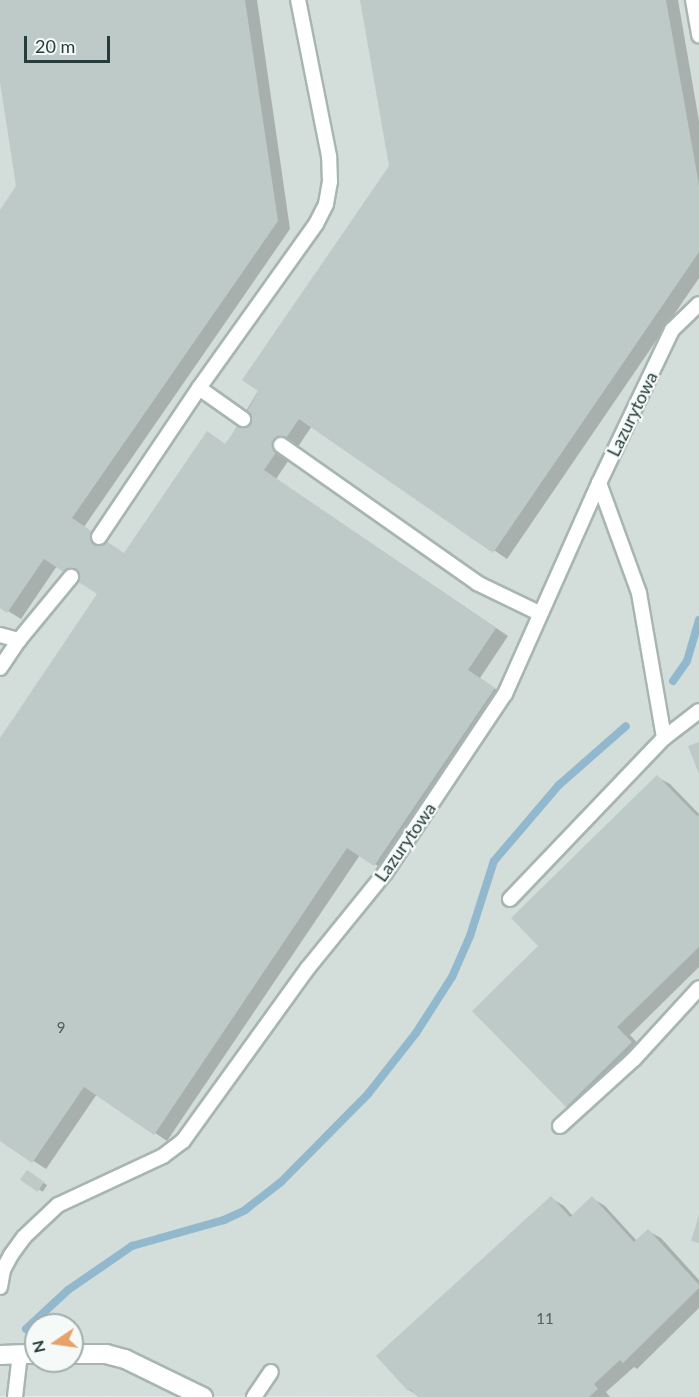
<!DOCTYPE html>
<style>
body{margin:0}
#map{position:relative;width:699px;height:1397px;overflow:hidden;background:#e5edeb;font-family:Lato,sans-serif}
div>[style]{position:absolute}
.built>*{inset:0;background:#d3ddda}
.shadow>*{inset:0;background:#0003;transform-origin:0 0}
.stream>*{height:8px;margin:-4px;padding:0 4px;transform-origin:4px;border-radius:4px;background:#92b8cd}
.building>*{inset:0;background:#bdcac8;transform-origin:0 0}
.roads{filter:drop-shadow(2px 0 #a8b5b3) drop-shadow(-2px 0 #a8b5b3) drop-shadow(0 2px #a8b5b3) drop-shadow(0 -2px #a8b5b3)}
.lane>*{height:14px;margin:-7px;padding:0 7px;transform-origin:7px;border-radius:7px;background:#fff}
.street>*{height:18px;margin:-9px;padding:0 9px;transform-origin:9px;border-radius:9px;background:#fff}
span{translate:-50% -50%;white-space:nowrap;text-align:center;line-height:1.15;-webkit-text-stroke:4.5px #f5faf8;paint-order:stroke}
.number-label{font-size:15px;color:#4c605f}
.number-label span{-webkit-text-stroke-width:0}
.street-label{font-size:18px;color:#263d3c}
.north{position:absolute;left:24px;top:1313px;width:60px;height:60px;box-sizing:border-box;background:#f5faf8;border:2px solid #a2aead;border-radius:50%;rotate:257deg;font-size:16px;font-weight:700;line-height:24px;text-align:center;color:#263d3c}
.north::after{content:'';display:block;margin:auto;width:21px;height:27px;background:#e6a26a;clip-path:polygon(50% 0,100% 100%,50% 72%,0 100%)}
.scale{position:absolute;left:24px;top:36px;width:86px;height:27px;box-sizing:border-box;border:3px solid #263d3c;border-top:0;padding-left:8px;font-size:18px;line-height:21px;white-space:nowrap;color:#263d3c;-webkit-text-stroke:4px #f5faf8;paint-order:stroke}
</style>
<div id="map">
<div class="built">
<div style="clip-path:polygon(evenodd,0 0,699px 0,699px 1397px,0 1396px,0 0,36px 1325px,72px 1325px,72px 1361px,36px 1361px,36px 1325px)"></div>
</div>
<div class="shadow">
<div style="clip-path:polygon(0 0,257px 0,290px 229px,84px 527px,125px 555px,208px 433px,226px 445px,391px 166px,361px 0,678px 0,699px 121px,699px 278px,507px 559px,312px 426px,276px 479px,508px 636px,480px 678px,507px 697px,388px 872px,360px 855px,167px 1141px,97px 1094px,46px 1169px,0 1139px,0 741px,99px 594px,57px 566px,21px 619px,0 606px,0 212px,17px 187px,0 71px)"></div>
<div style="clip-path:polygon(657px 777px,670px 784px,699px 814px,699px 967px,630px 1035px,644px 1050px,580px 1113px,567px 1106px,541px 946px)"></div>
<div style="left:27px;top:1172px;width:24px;height:8px;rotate:33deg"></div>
<div style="clip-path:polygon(551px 1198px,564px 1206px,573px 1216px,592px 1198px,605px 1206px,637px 1241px,648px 1231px,661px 1238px,699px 1280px,699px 1308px,637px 1369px,634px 1367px,606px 1392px,610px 1397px,420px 1397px,409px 1390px)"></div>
</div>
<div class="stream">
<div style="left:673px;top:681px;width:24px;rotate:-55deg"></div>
<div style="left:687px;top:661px;width:43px;rotate:-73.7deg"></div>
<div style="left:26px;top:1329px;width:57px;rotate:-42.9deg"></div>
<div style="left:68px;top:1290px;width:78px;rotate:-34.5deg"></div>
<div style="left:132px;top:1246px;width:96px;rotate:-15.8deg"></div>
<div style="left:224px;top:1220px;width:23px;rotate:-25deg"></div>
<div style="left:245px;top:1210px;width:46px;rotate:-37.9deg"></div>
<div style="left:281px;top:1182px;width:124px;rotate:-45.3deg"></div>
<div style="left:368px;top:1094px;width:78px;rotate:-51.8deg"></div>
<div style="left:416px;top:1033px;width:67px;rotate:-57.3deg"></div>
<div style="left:452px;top:977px;width:45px;rotate:-66.3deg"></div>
<div style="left:470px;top:936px;width:79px;rotate:-72.3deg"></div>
<div style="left:494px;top:861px;width:100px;rotate:-49.5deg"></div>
<div style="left:559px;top:785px;width:89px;rotate:-41.4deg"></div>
</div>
<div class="building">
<div style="clip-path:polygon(0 0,245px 0,278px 221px,72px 518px,124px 553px,207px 431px,225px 444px,243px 419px,258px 391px,242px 380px,389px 166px,360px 0,666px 0,699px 185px,699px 252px,493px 553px,299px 419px,264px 470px,496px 628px,468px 670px,495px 688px,374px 866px,347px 848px,154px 1135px,84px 1087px,32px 1163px,0 1141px,0 738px,97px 594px,44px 559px,7px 613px,0 608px,0 210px,16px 186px,0 82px)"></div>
<div style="clip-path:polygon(699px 742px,699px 774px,688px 746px)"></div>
<div style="clip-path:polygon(657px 775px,697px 816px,699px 815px,699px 947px,617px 1027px,632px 1042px,566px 1107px,472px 1011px,538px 946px,511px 918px)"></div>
<div style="left:27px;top:1170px;width:21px;height:12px;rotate:35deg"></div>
<div style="clip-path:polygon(551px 1196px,570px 1217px,592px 1196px,634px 1242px,648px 1229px,699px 1285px,699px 1288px,623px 1363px,620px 1360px,594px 1384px,598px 1389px,589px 1397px,418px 1397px,410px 1389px,408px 1391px,376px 1356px)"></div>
<div style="clip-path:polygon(699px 1215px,699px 1243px,691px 1241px)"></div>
</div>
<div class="roads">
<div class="lane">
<div style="left:693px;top:0;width:36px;rotate:80deg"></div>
<div style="left:199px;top:388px;width:54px;rotate:35.2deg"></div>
<div style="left:281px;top:445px;width:240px;rotate:35.1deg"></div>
<div style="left:477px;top:583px;width:69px;rotate:25.8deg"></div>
<div style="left:599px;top:483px;width:117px;rotate:70deg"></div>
<div style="left:639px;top:593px;width:147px;rotate:80.2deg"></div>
<div style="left:99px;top:537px;width:179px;rotate:-56.1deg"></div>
<div style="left:199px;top:388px;width:201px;rotate:-54.5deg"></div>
<div style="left:316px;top:224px;width:22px;rotate:-63deg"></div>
<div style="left:326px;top:204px;width:22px;rotate:-80deg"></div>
<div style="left:330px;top:182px;width:26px;rotate:-92deg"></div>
<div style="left:329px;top:156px;width:159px;rotate:-101.2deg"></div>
<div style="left:0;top:635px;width:20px;rotate:15deg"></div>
<div style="left:0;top:668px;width:34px;rotate:-56deg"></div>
<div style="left:19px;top:640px;width:82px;rotate:-50.5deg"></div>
<div style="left:510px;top:899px;width:223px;rotate:-46.3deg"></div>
<div style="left:664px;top:738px;width:44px;rotate:-37.6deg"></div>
<div style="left:560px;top:1126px;width:100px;rotate:-42.2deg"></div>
<div style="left:634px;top:1059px;width:96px;rotate:-47.5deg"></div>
<div style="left:0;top:1287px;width:17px;rotate:-80deg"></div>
<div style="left:3px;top:1270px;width:17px;rotate:-62deg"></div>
<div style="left:11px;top:1255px;width:22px;rotate:-54deg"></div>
<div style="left:24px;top:1237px;width:47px;rotate:-43.3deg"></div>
<div style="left:58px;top:1205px;width:116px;rotate:-25deg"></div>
<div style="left:163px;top:1156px;width:25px;rotate:-37deg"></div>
<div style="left:183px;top:1141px;width:213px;rotate:-54.2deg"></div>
<div style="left:308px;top:968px;width:122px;rotate:-51deg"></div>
<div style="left:385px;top:873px;width:216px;rotate:-56.2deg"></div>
<div style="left:505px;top:694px;width:231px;rotate:-66deg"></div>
<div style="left:599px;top:483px;width:170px;rotate:-64.5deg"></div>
<div style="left:672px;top:330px;width:37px;rotate:-44deg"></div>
<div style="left:15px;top:1397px;width:43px;rotate:-83.4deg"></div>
<div style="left:254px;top:1397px;width:30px;rotate:-56deg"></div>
</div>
<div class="street">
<div style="left:72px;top:1354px;width:34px"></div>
<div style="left:106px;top:1354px;width:20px;rotate:15deg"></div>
<div style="left:125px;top:1359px;width:87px;rotate:26deg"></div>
<div style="left:0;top:1355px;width:36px;rotate:-2deg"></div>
</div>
</div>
<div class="number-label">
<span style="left:61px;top:1028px">9</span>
<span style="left:545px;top:1319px">11</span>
</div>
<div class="street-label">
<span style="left:632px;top:414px;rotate:-64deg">Lazurytowa</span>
<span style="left:405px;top:842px;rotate:-55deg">Lazurytowa</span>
</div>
<div class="north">N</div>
<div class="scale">20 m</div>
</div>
